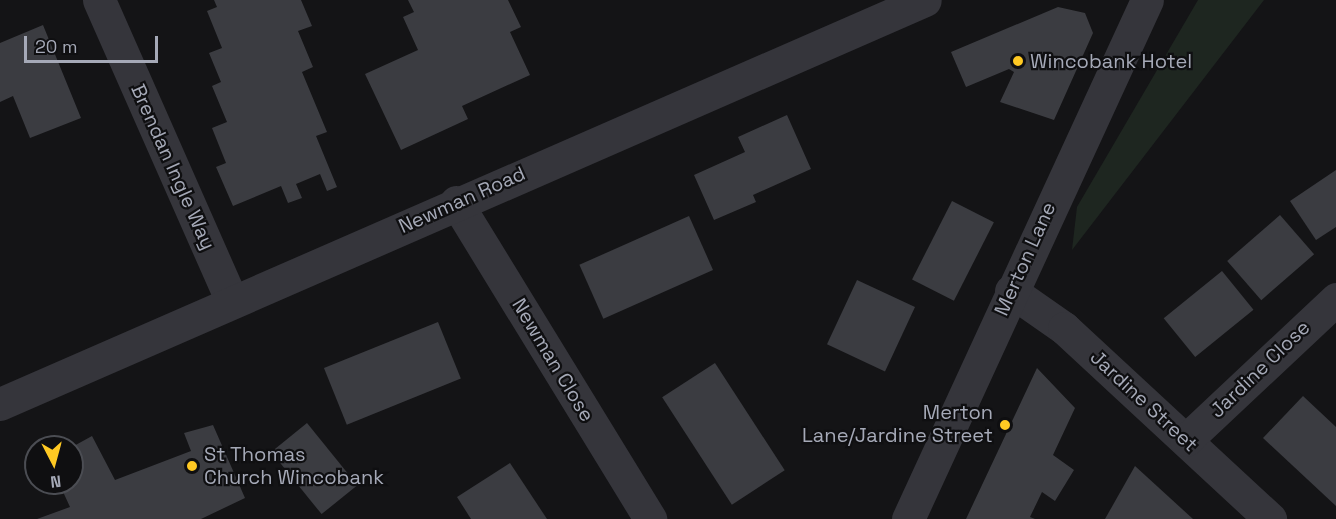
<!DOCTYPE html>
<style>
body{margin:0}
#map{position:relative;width:1336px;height:519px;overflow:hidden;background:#141416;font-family:"Space Grotesk",sans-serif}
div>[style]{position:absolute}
.green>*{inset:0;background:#1e2620}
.building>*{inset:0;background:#3b3c41;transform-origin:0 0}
.minor>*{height:33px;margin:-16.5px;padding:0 16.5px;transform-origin:16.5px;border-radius:16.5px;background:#35353b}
.tertiary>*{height:33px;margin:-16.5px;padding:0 16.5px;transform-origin:16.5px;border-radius:16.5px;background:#35353b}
.dots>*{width:16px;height:16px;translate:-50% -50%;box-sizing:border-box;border:3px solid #0f0f11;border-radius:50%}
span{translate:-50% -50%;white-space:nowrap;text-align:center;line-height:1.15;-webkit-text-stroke:4.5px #0f0f11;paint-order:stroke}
.poi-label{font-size:20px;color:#a5a9b7}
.left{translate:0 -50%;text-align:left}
.right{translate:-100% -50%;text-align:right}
.street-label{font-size:20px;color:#a5a9b7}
.north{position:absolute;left:24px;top:435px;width:60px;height:60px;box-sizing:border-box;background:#0f0f11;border:2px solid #4b4d53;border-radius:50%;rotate:174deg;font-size:16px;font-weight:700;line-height:24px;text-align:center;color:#a5a9b7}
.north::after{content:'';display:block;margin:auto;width:21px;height:27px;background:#ffc923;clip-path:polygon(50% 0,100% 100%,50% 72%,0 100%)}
.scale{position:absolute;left:24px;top:36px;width:134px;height:27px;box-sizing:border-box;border:3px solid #a5a9b7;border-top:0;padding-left:8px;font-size:18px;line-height:21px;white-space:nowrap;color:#a5a9b7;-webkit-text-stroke:4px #0f0f11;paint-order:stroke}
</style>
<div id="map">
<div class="green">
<div style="clip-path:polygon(1198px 0,1264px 0,1072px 250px,1077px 207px)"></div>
</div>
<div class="building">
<div style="clip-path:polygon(214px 0,301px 0,312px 26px,298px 31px,313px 67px,302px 72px,327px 132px,316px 136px,337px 187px,327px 191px,320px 174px,296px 184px,302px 198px,288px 203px,281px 186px,233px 206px,216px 167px,226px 163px,212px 128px,227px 122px,212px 86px,221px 82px,209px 53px,222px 48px,207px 11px,217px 7px)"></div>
<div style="clip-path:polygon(408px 0,508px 0,521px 27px,510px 32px,530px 75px,462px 106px,468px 119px,401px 150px,365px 74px,418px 50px,403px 17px,414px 12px)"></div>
<div style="clip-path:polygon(1058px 7px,1085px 13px,1093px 33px,1054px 120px,1000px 102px,1014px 72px,1009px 69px,966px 87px,951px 52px)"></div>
<div style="clip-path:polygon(43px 25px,81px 118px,30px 138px,13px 96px,0 102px,0 43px)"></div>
<div style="clip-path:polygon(787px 115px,811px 169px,753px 195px,756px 202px,714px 220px,694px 175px,745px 152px,738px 137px)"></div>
<div style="clip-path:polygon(1336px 170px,1336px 227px,1316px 240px,1290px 201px)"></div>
<div style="left:952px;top:201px;width:47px;height:88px;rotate:27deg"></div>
<div style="left:1280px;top:215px;width:52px;height:70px;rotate:49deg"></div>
<div style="left:689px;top:216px;width:59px;height:120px;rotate:66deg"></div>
<div style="left:1222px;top:271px;width:50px;height:75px;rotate:51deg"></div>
<div style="left:857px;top:280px;width:64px;height:71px;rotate:25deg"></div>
<div style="left:438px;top:322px;width:61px;height:123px;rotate:68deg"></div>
<div style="left:715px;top:363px;width:128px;height:63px;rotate:57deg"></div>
<div style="clip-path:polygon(1037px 368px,1075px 408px,1053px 455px,1074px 470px,1055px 501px,1042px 492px,1030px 517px,1035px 519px,966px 519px)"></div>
<div style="clip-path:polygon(1303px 396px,1336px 427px,1336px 506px,1263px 438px)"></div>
<div style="left:307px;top:423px;width:80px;height:46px;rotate:51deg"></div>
<div style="clip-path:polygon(213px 425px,245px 498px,201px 519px,37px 519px,70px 507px,59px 483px,72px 483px,72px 447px,92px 436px,115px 480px,191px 451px,184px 433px)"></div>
<div style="clip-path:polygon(510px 463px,547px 519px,471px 519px,457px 497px)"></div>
<div style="clip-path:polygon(1135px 466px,1193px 519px,1105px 519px)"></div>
</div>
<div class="minor">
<div style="left:99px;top:0;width:330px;rotate:66.2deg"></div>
<div style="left:456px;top:202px;width:372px;rotate:58.5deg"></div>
<div style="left:1011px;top:291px;width:65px;rotate:34.9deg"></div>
<div style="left:1064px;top:328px;width:281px;rotate:42.8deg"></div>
<div style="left:1186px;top:440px;width:206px;rotate:-43.2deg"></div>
<div style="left:908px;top:519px;width:571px;rotate:-65.27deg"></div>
</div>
<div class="tertiary">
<div style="left:0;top:404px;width:1009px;rotate:-23.59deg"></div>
</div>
<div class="dots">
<div style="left:1018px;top:61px;background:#ffc923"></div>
<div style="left:1005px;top:425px;background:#ffc923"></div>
<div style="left:192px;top:466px;background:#ffc923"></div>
</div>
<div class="poi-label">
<span class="left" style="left:1030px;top:61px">Wincobank Hotel</span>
<span class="right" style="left:993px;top:424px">Merton<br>Lane/Jardine Street</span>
<span class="left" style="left:204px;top:466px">St Thomas<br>Church Wincobank</span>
</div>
<div class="street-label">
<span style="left:173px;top:167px;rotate:66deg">Brendan Ingle Way</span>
<span style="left:462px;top:200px;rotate:-24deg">Newman Road</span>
<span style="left:1025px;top:259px;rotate:-66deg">Merton Lane</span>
<span style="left:553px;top:360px;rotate:59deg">Newman Close</span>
<span style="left:1260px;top:369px;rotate:-44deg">Jardine Close</span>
<span style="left:1144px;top:401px;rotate:43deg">Jardine Street</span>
</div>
<div class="north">N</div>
<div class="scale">20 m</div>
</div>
